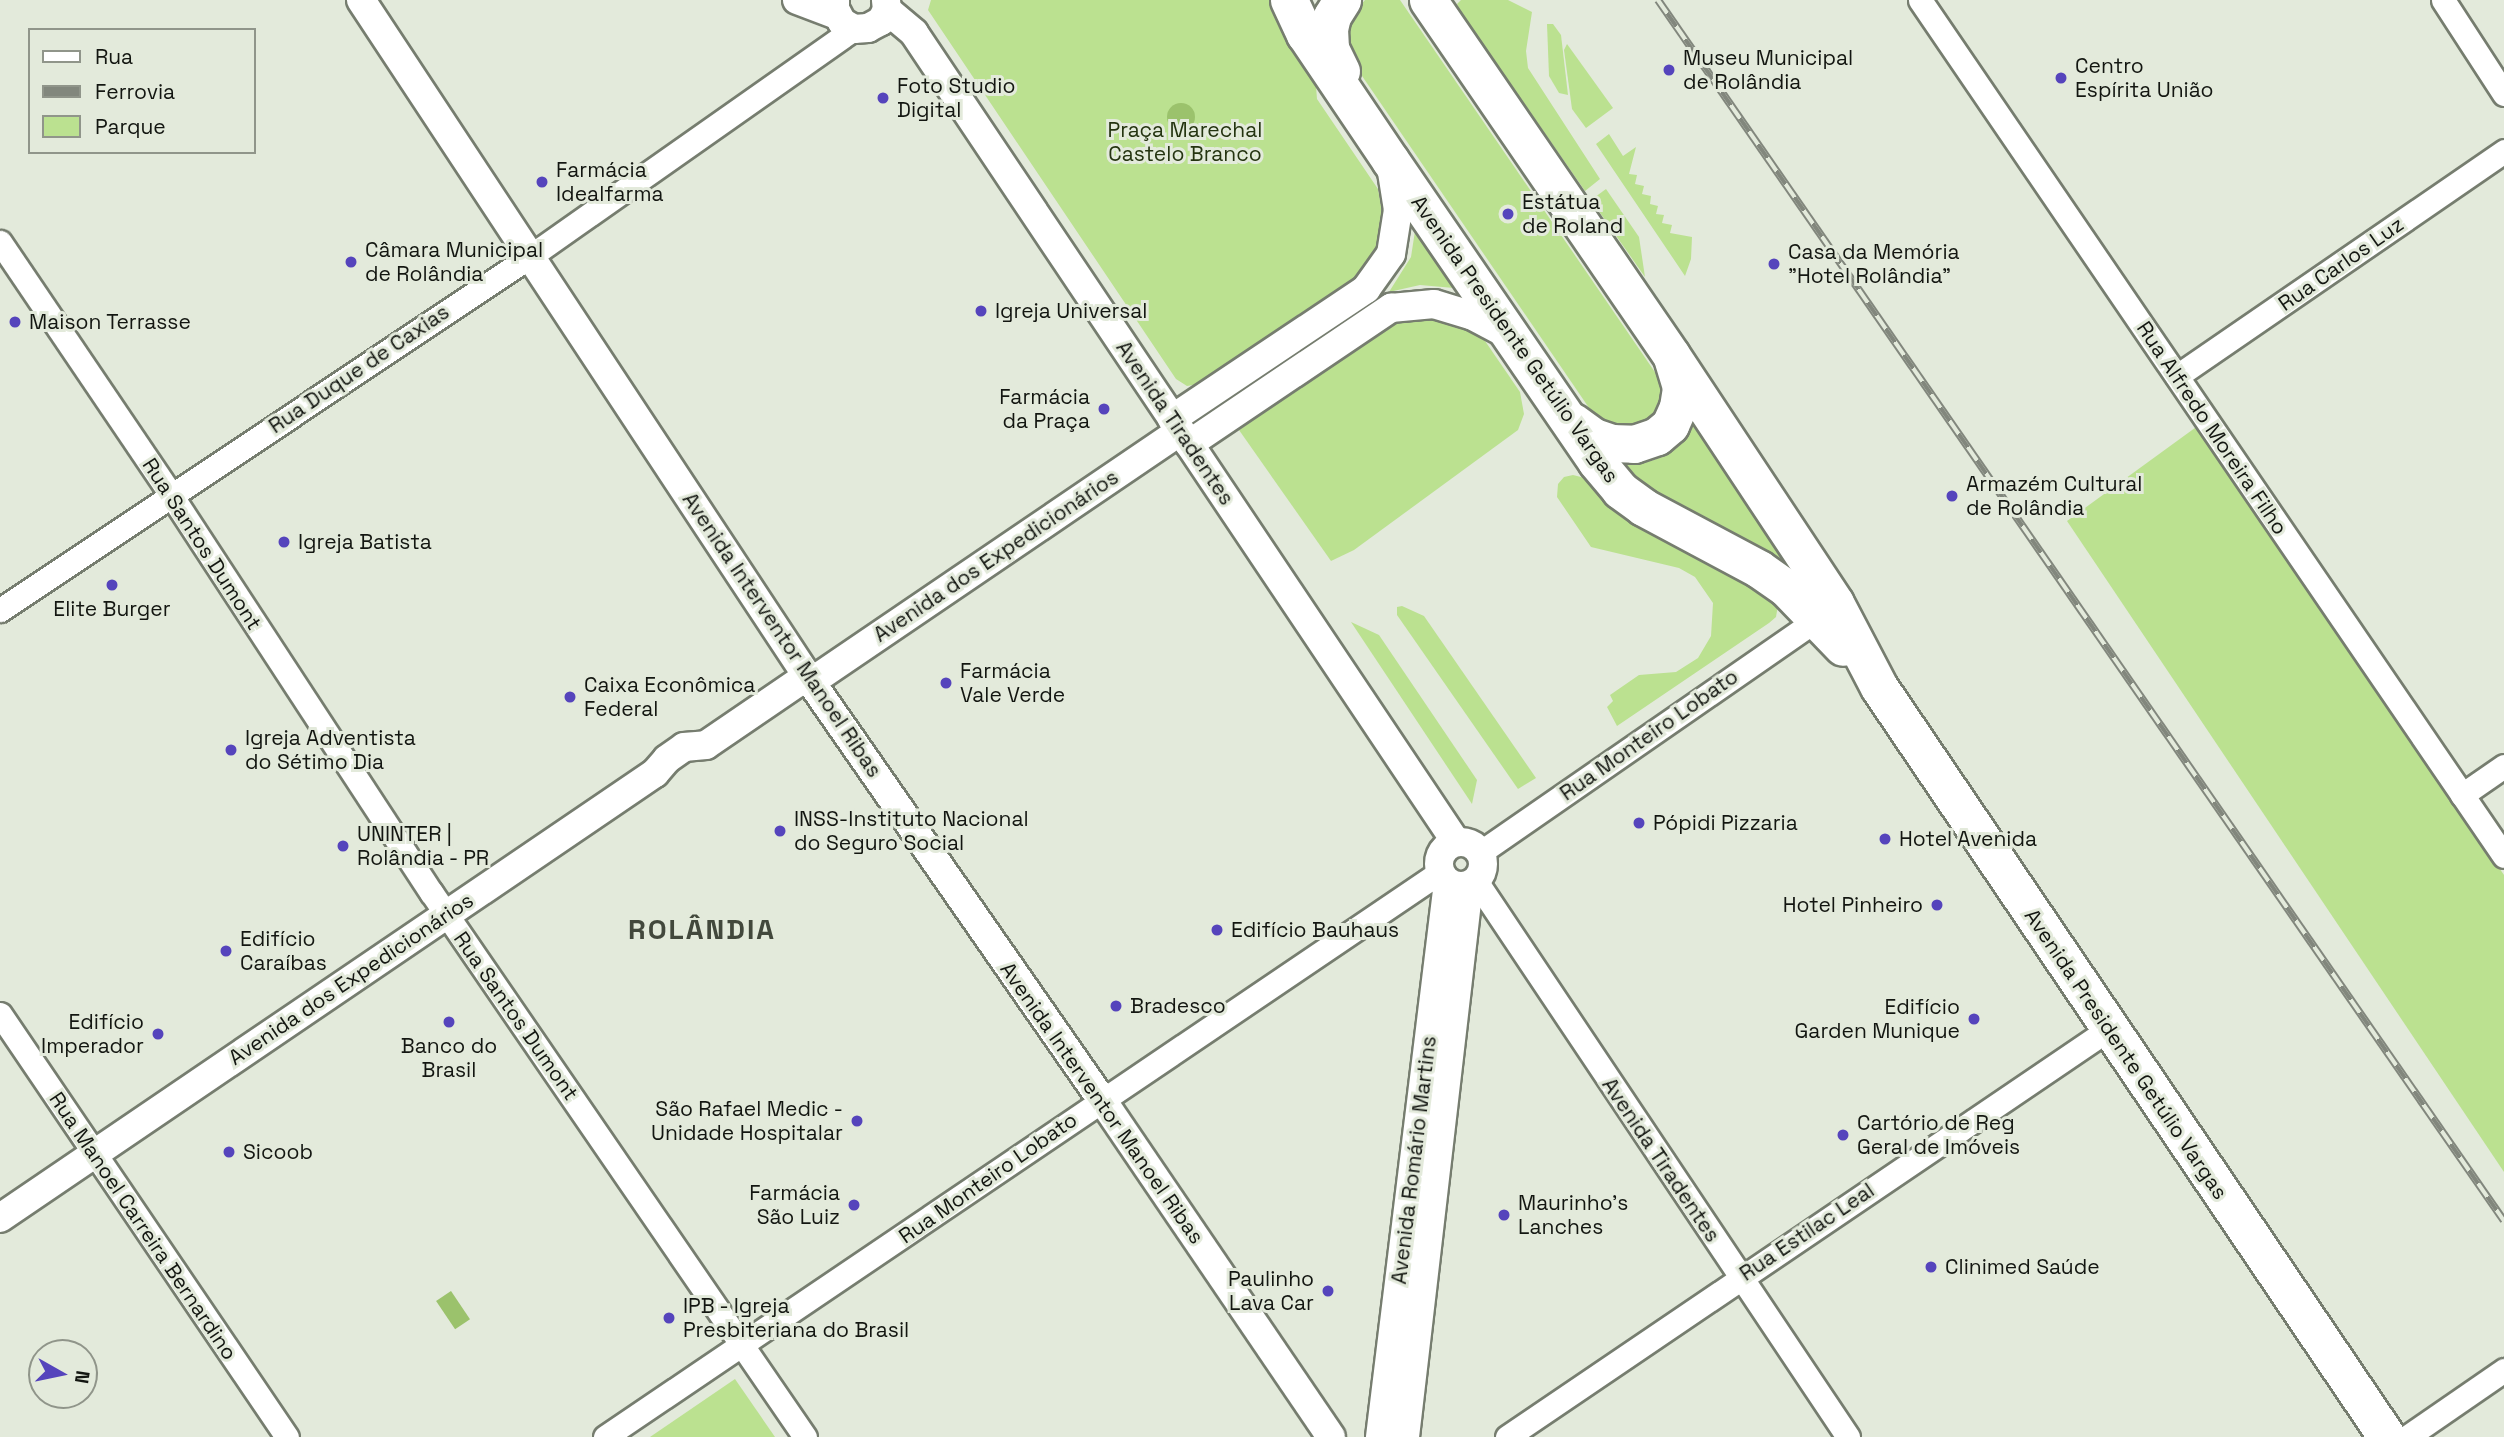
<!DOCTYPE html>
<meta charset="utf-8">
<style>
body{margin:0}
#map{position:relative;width:2504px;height:1437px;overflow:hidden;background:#e3eadb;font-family:"Space Grotesk",sans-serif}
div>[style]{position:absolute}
.green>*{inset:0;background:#bbe190}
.water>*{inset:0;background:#9bc26c;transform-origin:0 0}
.round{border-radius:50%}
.roads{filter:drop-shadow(2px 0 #767d6f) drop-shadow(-2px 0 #767d6f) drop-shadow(0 2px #767d6f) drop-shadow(0 -2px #767d6f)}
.minor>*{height:23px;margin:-11.5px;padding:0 11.5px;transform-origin:11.5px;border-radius:11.5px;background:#fff}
.tertiary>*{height:28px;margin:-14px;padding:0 14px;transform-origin:14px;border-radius:14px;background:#fff}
.tertiary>.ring{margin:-14px;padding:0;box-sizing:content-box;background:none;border:28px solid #fff;border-radius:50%}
.primary>*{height:37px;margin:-18.5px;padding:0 18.5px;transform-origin:18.5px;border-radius:18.5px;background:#fff}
.rail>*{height:8px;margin-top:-4px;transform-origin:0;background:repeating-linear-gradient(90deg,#e3eadb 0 16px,#82877d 0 32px);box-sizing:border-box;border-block:2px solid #82877d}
.dots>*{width:19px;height:19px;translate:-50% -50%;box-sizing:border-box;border:4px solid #e3eadb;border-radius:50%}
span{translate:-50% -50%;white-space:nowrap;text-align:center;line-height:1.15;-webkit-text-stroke:6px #e3eadb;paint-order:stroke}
.poi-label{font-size:21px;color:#131611}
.left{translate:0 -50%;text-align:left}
.right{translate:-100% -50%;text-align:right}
.park-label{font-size:21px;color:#243410}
.street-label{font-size:21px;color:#131611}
.district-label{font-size:28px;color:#42483c;font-weight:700;letter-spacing:2px}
.legend{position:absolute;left:28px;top:28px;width:228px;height:126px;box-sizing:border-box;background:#e3eadb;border:2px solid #90958a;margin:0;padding:9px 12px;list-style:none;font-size:21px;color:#131611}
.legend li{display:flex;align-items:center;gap:14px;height:35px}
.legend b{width:35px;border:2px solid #90958a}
.north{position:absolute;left:28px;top:1339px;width:70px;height:70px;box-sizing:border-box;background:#e3eadb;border:2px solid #90958a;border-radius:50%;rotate:99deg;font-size:19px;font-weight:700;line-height:28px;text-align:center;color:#131611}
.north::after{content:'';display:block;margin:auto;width:24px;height:32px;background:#5544bc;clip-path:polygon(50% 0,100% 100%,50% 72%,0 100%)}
</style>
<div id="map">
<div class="green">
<div style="clip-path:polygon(931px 0,1275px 0,1315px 73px,1317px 99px,1378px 189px,1383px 217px,1382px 234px,1369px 264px,1357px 277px,1199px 384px,1187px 386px,1176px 379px,928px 10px)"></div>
<div style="clip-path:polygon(1365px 0,1400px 0,1659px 378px,1665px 400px,1652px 420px,1633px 429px,1600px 424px,1347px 54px,1344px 43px,1348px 20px)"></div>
<div style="clip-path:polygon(1461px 0,1508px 0,1532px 12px,1526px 51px,1528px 68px,1600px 179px,1585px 191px,1461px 13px,1457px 4px)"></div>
<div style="clip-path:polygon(1547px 24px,1553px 24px,1561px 35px,1568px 95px,1559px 93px,1549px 76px)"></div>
<div style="clip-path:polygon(1567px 44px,1613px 108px,1586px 128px,1572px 109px,1564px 50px)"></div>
<div style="clip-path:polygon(1609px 134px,1623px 156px,1636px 147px,1629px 174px,1637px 175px,1635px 184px,1644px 186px,1642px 194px,1651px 196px,1650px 204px,1658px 206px,1656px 214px,1664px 215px,1662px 223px,1672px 225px,1670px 233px,1692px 237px,1691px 259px,1685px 276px,1596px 144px)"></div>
<div style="clip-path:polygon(1606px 189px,1639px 237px,1645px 277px,1591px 200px)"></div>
<div style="clip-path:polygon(1415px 231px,1454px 288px,1420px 285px,1389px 292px,1411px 257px)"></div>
<div style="clip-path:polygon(1429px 314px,1473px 329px,1483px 338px,1520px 392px,1524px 414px,1518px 430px,1354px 550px,1331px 561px,1239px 430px,1387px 326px,1406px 317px)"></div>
<div style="clip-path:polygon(1691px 416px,1793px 571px,1625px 480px,1622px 466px,1654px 460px,1667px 453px,1683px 438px)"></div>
<div style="clip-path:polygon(2199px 425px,2504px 875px,2504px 1172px,2067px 521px)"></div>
<div style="clip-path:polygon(1573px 475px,1585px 478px,1615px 511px,1723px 569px,1774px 599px,1778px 605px,1776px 617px,1769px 623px,1617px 726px,1607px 707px,1613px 701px,1610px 695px,1639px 675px,1676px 672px,1698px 658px,1711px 636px,1713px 603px,1695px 577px,1679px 568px,1591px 547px,1557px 497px,1558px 484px,1564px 477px)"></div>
<div style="clip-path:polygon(1402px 606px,1424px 616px,1536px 778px,1518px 789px,1397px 615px,1397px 607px)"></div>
<div style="clip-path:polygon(1351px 622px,1379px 635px,1477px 780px,1472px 804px)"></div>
<div style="clip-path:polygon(735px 1379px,775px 1437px,650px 1437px)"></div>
</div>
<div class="water">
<div class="round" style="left:1167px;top:103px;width:28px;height:28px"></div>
<div style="left:451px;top:1291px;width:34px;height:18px;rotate:56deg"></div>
</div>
<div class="roads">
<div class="minor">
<div style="left:1920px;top:0;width:1036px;rotate:55.7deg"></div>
<div style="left:2443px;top:0;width:112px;rotate:57deg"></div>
<div style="left:0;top:242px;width:305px;rotate:55.9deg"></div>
<div style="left:171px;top:495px;width:475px;rotate:56.8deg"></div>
<div style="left:431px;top:892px;width:661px;rotate:55.54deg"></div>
<div style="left:2177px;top:376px;width:397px;rotate:-34.5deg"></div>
<div style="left:0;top:610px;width:640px;rotate:-33.71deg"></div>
<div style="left:532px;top:255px;width:393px;rotate:-35.1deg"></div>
<div style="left:2462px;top:795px;width:51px;rotate:-34.6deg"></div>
<div style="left:1481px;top:852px;width:409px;rotate:-34.7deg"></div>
<div style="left:1476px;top:881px;width:669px;rotate:56.21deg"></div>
<div style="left:0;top:1014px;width:511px;rotate:55.84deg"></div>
<div style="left:605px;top:1437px;width:1008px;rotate:-34.08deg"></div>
<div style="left:1507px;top:1437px;width:727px;rotate:-34.13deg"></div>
<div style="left:2407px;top:1437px;width:118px;rotate:-34.6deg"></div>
</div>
<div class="tertiary">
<div style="left:361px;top:0;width:817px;rotate:56.58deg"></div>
<div style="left:811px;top:682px;width:509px;rotate:55.16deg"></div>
<div style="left:1102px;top:1100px;width:407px;rotate:55.8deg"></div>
<div style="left:797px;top:0;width:43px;rotate:20.6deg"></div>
<div style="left:835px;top:0;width:9px;rotate:90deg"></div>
<div style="left:835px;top:9px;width:15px;rotate:62deg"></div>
<div style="left:842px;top:22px;width:14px;rotate:30deg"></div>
<div style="left:854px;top:29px;width:14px;rotate:-4deg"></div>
<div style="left:868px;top:28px;width:15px;rotate:-28deg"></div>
<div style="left:881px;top:21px;width:13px;rotate:-61deg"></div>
<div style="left:887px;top:10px;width:10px;rotate:-96deg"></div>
<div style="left:887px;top:10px;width:35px;rotate:40deg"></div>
<div style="left:914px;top:33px;width:974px;rotate:56.18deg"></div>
<div style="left:1172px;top:419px;width:234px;rotate:-33.8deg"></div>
<div style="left:1366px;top:289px;width:43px;rotate:-54.5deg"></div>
<div style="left:1391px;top:254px;width:45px;rotate:-81deg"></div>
<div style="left:1398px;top:210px;width:45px;rotate:-99deg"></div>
<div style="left:1189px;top:444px;width:244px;rotate:-34deg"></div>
<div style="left:1391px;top:308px;width:43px;rotate:-5.3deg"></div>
<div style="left:1434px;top:304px;width:39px;rotate:17deg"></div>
<div style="left:1471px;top:315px;width:43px;rotate:27.8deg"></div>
<div style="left:811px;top:682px;width:446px;rotate:-34.2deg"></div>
<div class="ring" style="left:1439px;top:842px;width:16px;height:16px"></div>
<div style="left:0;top:1218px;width:792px;rotate:-34.19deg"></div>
<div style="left:655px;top:773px;width:18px;rotate:-49deg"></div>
<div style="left:667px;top:759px;width:21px;rotate:-35deg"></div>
<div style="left:684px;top:747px;width:22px;rotate:-5deg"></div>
<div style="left:706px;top:745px;width:122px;rotate:-34.3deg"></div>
<div style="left:1380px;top:1437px;width:559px;rotate:-83.01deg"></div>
<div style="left:1405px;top:1437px;width:556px;rotate:-83.39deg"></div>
</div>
<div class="primary">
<div style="left:1289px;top:0;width:38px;rotate:65deg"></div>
<div style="left:1305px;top:34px;width:152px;rotate:56deg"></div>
<div style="left:1390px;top:160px;width:365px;rotate:55.6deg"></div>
<div style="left:1596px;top:461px;width:38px;rotate:50deg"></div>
<div style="left:1620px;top:490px;width:29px;rotate:36deg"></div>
<div style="left:1643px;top:507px;width:132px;rotate:28.1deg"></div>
<div style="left:1759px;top:569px;width:32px;rotate:35deg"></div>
<div style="left:1785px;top:587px;width:83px;rotate:46deg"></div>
<div style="left:1428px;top:0;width:430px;rotate:55.6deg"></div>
<div style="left:1671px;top:355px;width:297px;rotate:56.5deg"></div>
<div style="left:1835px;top:603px;width:95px;rotate:62.4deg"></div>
<div style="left:1879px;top:687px;width:906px;rotate:55.89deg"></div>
<div style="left:1341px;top:71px;width:25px;rotate:-116deg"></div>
<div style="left:1330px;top:48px;width:19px;rotate:-93deg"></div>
<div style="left:1329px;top:29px;width:13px;rotate:-77deg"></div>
<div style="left:1332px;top:16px;width:19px;rotate:-58deg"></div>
<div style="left:1573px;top:422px;width:26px;rotate:36deg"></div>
<div style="left:1594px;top:437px;width:18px;rotate:19deg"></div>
<div style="left:1611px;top:443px;width:23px;rotate:2deg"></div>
<div style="left:1634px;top:444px;width:24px;rotate:-19deg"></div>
<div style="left:1657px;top:436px;width:17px;rotate:-40deg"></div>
<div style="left:1670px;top:425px;width:20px;rotate:-66deg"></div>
<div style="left:1678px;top:407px;width:20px;rotate:-81deg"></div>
<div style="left:1681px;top:387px;width:27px;rotate:-107deg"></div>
</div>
</div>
<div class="rail">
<div style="left:1658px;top:0;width:1485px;rotate:55.28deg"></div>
</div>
<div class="dots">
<div style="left:1669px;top:70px;background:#5544bc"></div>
<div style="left:2061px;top:78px;background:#5544bc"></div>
<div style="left:883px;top:98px;background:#5544bc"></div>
<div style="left:542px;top:182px;background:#5544bc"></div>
<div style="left:1508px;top:214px;background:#5544bc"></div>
<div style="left:351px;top:262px;background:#5544bc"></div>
<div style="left:1774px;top:264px;background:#5544bc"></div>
<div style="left:981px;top:311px;background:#5544bc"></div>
<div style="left:15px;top:322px;background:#5544bc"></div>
<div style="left:1104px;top:409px;background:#5544bc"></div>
<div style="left:1952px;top:496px;background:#5544bc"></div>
<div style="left:284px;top:542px;background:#5544bc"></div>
<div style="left:112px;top:585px;background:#5544bc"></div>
<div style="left:946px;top:683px;background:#5544bc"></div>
<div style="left:570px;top:697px;background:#5544bc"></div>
<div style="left:231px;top:750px;background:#5544bc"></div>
<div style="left:1639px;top:823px;background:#5544bc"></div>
<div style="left:780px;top:831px;background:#5544bc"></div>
<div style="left:1885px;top:839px;background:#5544bc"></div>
<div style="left:343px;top:846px;background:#5544bc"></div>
<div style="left:1937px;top:905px;background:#5544bc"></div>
<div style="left:1217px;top:930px;background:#5544bc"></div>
<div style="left:226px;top:951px;background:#5544bc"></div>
<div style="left:1116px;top:1006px;background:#5544bc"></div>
<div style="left:1974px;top:1019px;background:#5544bc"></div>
<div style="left:449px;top:1022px;background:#5544bc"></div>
<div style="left:158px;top:1034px;background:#5544bc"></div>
<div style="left:857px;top:1121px;background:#5544bc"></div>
<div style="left:1843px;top:1135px;background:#5544bc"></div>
<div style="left:229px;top:1152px;background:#5544bc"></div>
<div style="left:854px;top:1205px;background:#5544bc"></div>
<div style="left:1504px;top:1215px;background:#5544bc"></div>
<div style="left:1931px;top:1267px;background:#5544bc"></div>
<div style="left:1328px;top:1291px;background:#5544bc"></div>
<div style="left:669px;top:1318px;background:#5544bc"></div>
</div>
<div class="poi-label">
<span class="left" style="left:1683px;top:70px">Museu Municipal<br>de Rolândia</span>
<span class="left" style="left:2075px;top:78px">Centro<br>Espírita União</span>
<span class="left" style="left:897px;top:98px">Foto Studio<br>Digital</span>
<span class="left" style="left:556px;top:182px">Farmácia<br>Idealfarma</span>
<span class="left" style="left:1522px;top:214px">Estátua<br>de Roland</span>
<span class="left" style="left:365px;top:262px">Câmara Municipal<br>de Rolândia</span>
<span class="left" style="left:1788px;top:264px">Casa da Memória<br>"Hotel Rolândia"</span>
<span class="left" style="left:995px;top:311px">Igreja Universal</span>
<span class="left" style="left:29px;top:322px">Maison Terrasse</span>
<span class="right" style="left:1090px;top:409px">Farmácia<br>da Praça</span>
<span class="left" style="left:1966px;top:496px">Armazém Cultural<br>de Rolândia</span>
<span class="left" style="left:298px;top:542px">Igreja Batista</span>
<span style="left:112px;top:609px">Elite Burger</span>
<span class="left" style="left:960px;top:683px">Farmácia<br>Vale Verde</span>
<span class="left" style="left:584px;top:697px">Caixa Econômica<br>Federal</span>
<span class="left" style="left:245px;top:750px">Igreja Adventista<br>do Sétimo Dia</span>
<span class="left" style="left:794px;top:831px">INSS-Instituto Nacional<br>do Seguro Social</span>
<span class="left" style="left:1653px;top:823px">Pópidi Pizzaria</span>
<span class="left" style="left:357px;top:846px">UNINTER |<br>Rolândia - PR</span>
<span class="left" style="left:1899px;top:839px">Hotel Avenida</span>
<span class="right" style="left:1923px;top:905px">Hotel Pinheiro</span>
<span class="left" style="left:1231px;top:930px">Edifício Bauhaus</span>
<span class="left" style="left:240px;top:951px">Edifício<br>Caraíbas</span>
<span class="left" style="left:1130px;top:1006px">Bradesco</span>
<span class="right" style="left:1960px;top:1019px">Edifício<br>Garden Munique</span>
<span class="right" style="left:144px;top:1034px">Edifício<br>Imperador</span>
<span style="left:449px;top:1058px">Banco do<br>Brasil</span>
<span class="right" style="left:843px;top:1121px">São Rafael Medic -<br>Unidade Hospitalar</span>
<span class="left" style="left:1857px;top:1135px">Cartório de Reg<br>Geral de Imóveis</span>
<span class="left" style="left:243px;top:1152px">Sicoob</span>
<span class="right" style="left:840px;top:1205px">Farmácia<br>São Luiz</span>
<span class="left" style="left:1518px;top:1215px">Maurinho's<br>Lanches</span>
<span class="left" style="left:1945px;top:1267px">Clinimed Saúde</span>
<span class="right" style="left:1314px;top:1291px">Paulinho<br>Lava Car</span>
<span class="left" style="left:683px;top:1318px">IPB - Igreja<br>Presbiteriana do Brasil</span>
</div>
<div class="park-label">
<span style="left:1185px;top:142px">Praça Marechal<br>Castelo Branco</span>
</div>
<div class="street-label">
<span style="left:2341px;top:264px;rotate:-35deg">Rua Carlos Luz</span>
<span style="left:1515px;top:339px;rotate:55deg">Avenida Presidente Getúlio Vargas</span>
<span style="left:359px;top:369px;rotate:-34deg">Rua Duque de Caxias</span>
<span style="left:1175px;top:423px;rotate:56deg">Avenida Tiradentes</span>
<span style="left:2212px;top:428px;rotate:56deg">Rua Alfredo Moreira Filho</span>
<span style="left:202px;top:544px;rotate:57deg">Rua Santos Dumont</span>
<span style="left:996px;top:556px;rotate:-34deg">Avenida dos Expedicionários</span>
<span style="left:782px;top:635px;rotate:56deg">Avenida Interventor Manoel Ribas</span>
<span style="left:1649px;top:735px;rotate:-35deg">Rua Monteiro Lobato</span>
<span style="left:351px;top:979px;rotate:-34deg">Avenida dos Expedicionários</span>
<span style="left:516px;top:1016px;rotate:55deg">Rua Santos Dumont</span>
<span style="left:2126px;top:1054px;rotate:56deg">Avenida Presidente Getúlio Vargas</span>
<span style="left:1102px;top:1103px;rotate:55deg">Avenida Interventor Manoel Ribas</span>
<span style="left:1414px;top:1160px;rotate:-83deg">Avenida Romário Martins</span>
<span style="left:1661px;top:1160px;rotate:56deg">Avenida Tiradentes</span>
<span style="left:988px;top:1178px;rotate:-35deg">Rua Monteiro Lobato</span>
<span style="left:143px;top:1226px;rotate:56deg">Rua Manoel Carreira Bernardino</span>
<span style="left:1807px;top:1232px;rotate:-34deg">Rua Estilac Leal</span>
</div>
<div class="district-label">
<span style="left:702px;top:929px">ROLÂNDIA</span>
</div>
<ul class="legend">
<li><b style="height:9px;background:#fff"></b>Rua</li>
<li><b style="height:9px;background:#82877d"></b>Ferrovia</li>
<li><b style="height:19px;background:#bbe190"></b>Parque</li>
</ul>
<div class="north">N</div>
</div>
